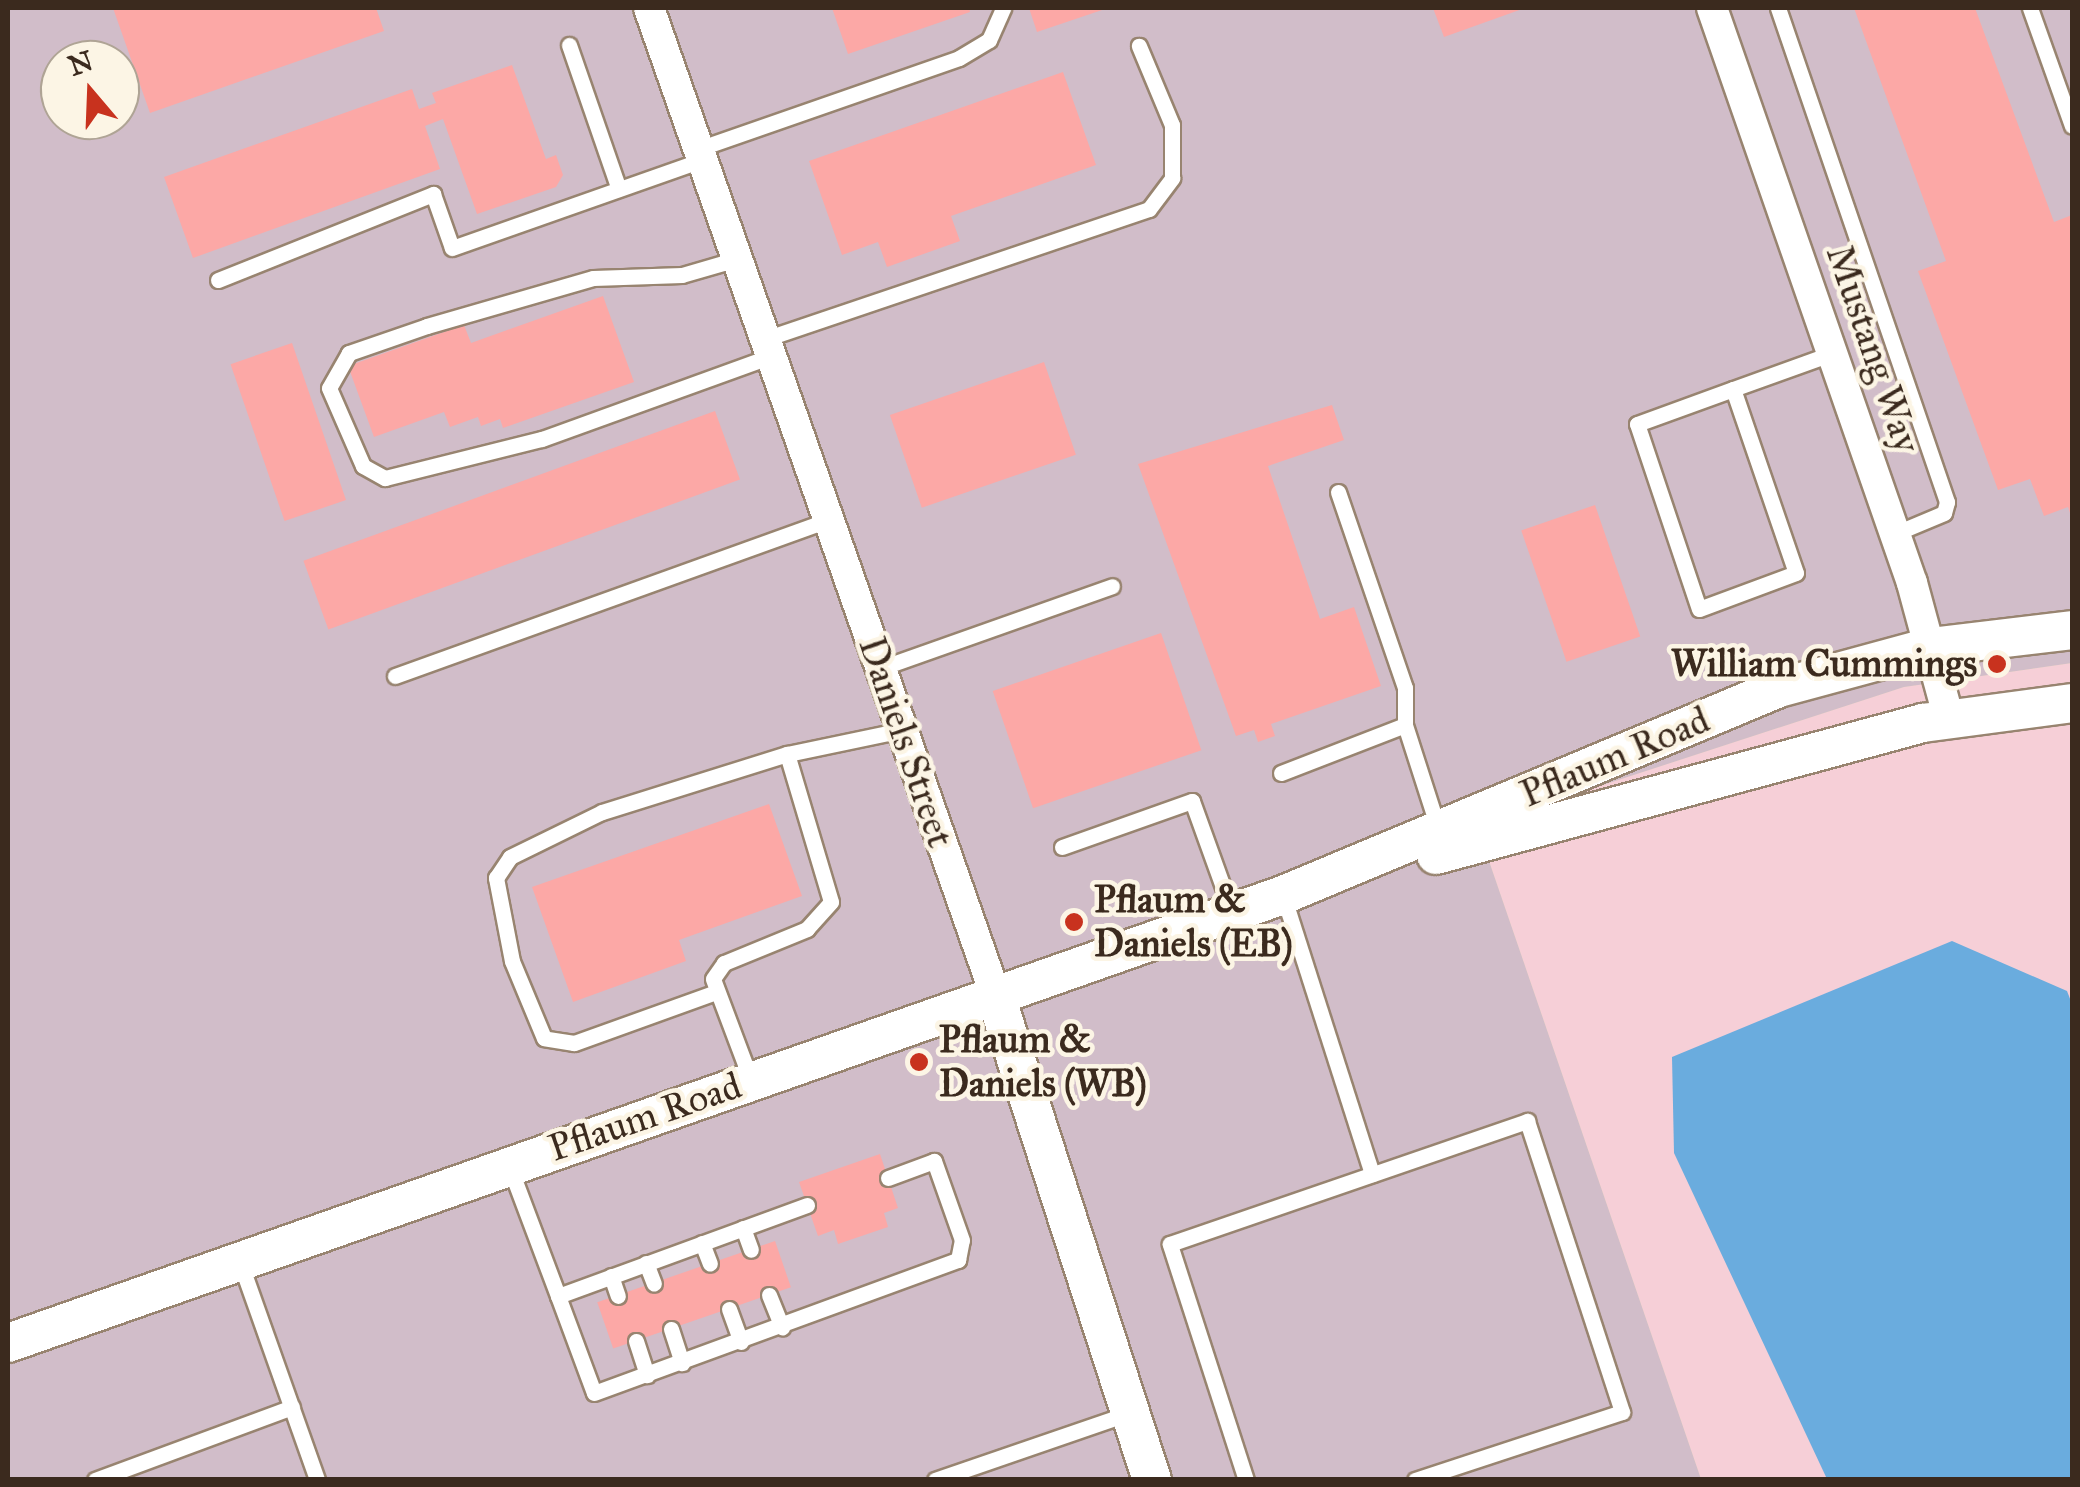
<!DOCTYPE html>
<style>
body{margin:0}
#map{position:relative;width:2080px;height:1487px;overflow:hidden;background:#f5dfc2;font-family:"IM FELL Great Primer",serif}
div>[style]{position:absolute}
.built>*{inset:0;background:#f6cfd7}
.industrial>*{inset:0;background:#d1bdc9}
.water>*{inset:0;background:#6aacde}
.building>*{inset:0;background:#fca8a6;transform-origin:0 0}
.roads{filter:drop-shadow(2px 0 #988470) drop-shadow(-2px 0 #988470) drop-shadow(0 2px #988470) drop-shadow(0 -2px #988470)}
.service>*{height:15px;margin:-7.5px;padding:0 7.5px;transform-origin:7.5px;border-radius:7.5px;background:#fff}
.minor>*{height:30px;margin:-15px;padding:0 15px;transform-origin:15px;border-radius:15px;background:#fff}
.tertiary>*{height:38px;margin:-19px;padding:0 19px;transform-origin:19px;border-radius:19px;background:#fff}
.dots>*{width:28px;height:28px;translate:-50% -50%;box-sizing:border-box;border:5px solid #fcf5e5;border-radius:50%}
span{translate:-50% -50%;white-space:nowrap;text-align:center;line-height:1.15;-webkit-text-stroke:9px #fcf5e5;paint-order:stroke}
.street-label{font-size:38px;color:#3b2a1e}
.poi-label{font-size:38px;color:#3b2a1e;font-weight:700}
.right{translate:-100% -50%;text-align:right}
.left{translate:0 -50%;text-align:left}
.frame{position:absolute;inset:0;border:10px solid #3b2a1e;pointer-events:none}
.north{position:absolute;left:40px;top:40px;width:100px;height:100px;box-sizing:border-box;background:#fcf5e5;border:2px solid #afa495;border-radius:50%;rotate:341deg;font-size:28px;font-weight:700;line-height:40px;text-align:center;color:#3b2a1e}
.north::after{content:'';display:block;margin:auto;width:35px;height:45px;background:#c8321e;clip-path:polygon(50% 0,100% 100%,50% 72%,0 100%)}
</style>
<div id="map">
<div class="built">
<div style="clip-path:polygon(2072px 663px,2072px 1479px,1701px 1479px,1477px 826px,1904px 687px)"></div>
</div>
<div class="industrial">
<div style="clip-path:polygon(evenodd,8px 8px,2072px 8px,2072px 663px,1904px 687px,1477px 826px,1701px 1479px,8px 1480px,8px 8px,60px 60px,120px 60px,120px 120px,60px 120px,60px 60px)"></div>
</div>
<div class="water">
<div style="clip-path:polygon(1952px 941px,2067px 991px,2072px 1004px,2072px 1479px,1827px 1479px,1674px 1153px,1672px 1057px)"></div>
</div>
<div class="building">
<div style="clip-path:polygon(113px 8px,376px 8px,384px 31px,150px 113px)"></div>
<div style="clip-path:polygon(832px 8px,969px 8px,970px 12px,848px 54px)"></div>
<div style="clip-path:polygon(1029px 8px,1108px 8px,1037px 32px)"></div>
<div style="clip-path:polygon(1433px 8px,1525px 8px,1444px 37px)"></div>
<div style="clip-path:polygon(1854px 8px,1975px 8px,2054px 222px,2072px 215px,2072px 519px,2068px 507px,2044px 516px,2030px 479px,1998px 490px,1918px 271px,1946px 261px)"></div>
<div style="clip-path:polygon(512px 65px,546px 159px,556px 155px,563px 175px,556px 187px,477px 214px,443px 119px,425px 126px,440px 169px,193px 258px,164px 177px,412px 89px,419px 109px,436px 103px,432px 93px)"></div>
<div style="clip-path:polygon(1063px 72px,1096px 165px,951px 216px,960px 241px,887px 267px,878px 242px,842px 255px,809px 161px)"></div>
<div style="clip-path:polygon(603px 296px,634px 382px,503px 428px,500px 419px,481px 426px,478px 417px,450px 427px,444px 412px,374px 437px,348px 366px,464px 325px,471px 343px)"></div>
<div style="left:292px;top:343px;width:166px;height:65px;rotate:71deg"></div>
<div style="left:1044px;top:362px;width:98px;height:163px;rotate:71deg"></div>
<div style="clip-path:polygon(1332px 405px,1344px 440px,1268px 466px,1320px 619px,1354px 607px,1381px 686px,1271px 724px,1275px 736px,1258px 742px,1254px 730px,1236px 736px,1138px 464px)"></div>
<div style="left:715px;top:411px;width:73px;height:438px;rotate:70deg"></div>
<div style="left:1595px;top:505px;width:139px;height:78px;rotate:71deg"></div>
<div style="left:1161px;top:633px;width:124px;height:178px;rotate:71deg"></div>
<div style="clip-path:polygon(769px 804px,802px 896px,679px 940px,686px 961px,573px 1002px,532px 887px)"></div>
<div style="clip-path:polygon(880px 1154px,898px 1208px,884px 1213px,888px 1227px,838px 1244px,834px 1230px,818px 1236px,799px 1182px)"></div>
<div style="left:775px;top:1241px;width:49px;height:188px;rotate:71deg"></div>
</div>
<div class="roads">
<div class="service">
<div style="left:1778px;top:8px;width:522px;rotate:71.11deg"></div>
<div style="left:1947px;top:502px;width:11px;rotate:105deg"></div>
<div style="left:1944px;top:513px;width:54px;rotate:157.2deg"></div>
<div style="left:2030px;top:8px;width:125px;rotate:70.4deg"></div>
<div style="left:569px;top:45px;width:152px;rotate:70.9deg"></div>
<div style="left:698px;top:149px;width:276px;rotate:-19.2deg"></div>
<div style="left:959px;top:58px;width:35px;rotate:-31deg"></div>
<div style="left:989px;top:40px;width:35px;rotate:-66deg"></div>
<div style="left:737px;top:259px;width:57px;rotate:163.8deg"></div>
<div style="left:682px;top:275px;width:89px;rotate:178.1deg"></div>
<div style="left:593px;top:278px;width:173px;rotate:163.9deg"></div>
<div style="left:427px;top:326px;width:83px;rotate:160.9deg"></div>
<div style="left:349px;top:353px;width:40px;rotate:119.7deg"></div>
<div style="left:329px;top:388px;width:85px;rotate:66.4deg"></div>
<div style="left:363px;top:466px;width:25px;rotate:29deg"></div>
<div style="left:385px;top:478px;width:162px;rotate:-14deg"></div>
<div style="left:542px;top:439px;width:244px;rotate:-19.9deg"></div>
<div style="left:218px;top:280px;width:232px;rotate:-21.8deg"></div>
<div style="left:433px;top:194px;width:57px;rotate:70.6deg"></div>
<div style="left:452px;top:248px;width:265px;rotate:-19.4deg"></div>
<div style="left:765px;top:339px;width:405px;rotate:-18.7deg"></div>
<div style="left:1149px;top:209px;width:39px;rotate:-53deg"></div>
<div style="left:1172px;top:178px;width:53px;rotate:-90deg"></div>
<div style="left:1172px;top:125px;width:86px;rotate:-112.7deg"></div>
<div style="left:1733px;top:389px;width:194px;rotate:71.1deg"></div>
<div style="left:1796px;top:573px;width:103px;rotate:159.6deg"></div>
<div style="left:1699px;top:609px;width:195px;rotate:-108.5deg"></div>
<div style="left:1637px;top:424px;width:102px;rotate:-20deg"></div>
<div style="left:1733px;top:389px;width:106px;rotate:-19.8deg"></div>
<div style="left:1338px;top:492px;width:207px;rotate:71.1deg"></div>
<div style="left:1405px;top:688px;width:37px;rotate:90deg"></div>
<div style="left:1405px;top:725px;width:108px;rotate:72.2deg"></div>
<div style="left:881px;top:668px;width:245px;rotate:-19.5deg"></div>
<div style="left:395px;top:676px;width:461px;rotate:-19.8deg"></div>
<div style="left:787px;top:754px;width:117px;rotate:-11.8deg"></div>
<div style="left:1281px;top:773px;width:133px;rotate:-21.2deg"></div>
<div style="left:1062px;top:847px;width:138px;rotate:-19.5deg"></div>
<div style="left:1192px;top:801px;width:118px;rotate:70.2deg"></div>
<div style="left:1283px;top:895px;width:293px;rotate:72.3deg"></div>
<div style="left:716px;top:992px;width:151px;rotate:160.2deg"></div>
<div style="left:574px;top:1043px;width:30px;rotate:-171deg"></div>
<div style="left:544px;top:1038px;width:83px;rotate:-112.6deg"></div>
<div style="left:512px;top:961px;width:85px;rotate:-100.9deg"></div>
<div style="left:496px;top:878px;width:25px;rotate:-56deg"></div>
<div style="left:510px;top:857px;width:102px;rotate:-26.1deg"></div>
<div style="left:602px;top:812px;width:194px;rotate:-17.4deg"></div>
<div style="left:787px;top:754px;width:154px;rotate:73.4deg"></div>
<div style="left:831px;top:902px;width:36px;rotate:132deg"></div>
<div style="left:807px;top:929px;width:90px;rotate:157.7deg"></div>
<div style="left:724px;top:963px;width:19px;rotate:125deg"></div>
<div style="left:713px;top:979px;width:108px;rotate:69.4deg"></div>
<div style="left:510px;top:1168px;width:137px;rotate:69.4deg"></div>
<div style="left:807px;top:1205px;width:265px;rotate:159.9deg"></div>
<div style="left:558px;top:1296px;width:103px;rotate:69.6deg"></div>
<div style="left:594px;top:1393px;width:388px;rotate:-20.1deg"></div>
<div style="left:958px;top:1260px;width:20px;rotate:-79deg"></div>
<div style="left:962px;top:1240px;width:84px;rotate:-109.5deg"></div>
<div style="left:934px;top:1161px;width:49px;rotate:159.7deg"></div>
<div style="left:743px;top:1228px;width:23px;rotate:70deg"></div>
<div style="left:702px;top:1243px;width:22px;rotate:69deg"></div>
<div style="left:240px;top:1262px;width:231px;rotate:70.5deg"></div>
<div style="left:646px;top:1263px;width:22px;rotate:69deg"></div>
<div style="left:611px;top:1276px;width:21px;rotate:71deg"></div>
<div style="left:769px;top:1295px;width:35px;rotate:68deg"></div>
<div style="left:729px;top:1309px;width:35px;rotate:70deg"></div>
<div style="left:671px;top:1329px;width:36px;rotate:72deg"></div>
<div style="left:636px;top:1341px;width:36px;rotate:72deg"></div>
<div style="left:95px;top:1480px;width:210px;rotate:-20.3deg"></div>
<div style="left:935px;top:1480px;width:203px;rotate:-19deg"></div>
<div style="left:1246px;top:1480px;width:248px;rotate:-107.9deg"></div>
<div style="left:1170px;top:1244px;width:378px;rotate:-19deg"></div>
<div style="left:1527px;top:1121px;width:306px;rotate:71.9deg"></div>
<div style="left:1622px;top:1412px;width:218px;rotate:161.8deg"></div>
</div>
<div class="minor">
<div style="left:649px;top:8px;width:1045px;rotate:70.66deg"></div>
<div style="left:1712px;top:8px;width:609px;rotate:70.82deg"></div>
<div style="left:1912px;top:583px;width:141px;rotate:74.8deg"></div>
</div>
<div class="tertiary">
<div style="left:1436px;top:855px;width:505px;rotate:-15.17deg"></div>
<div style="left:1923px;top:723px;width:150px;rotate:-7.6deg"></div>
<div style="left:995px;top:994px;width:511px;rotate:72.1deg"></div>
<div style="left:8px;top:1343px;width:1351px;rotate:-19.36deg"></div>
<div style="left:1283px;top:895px;width:537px;rotate:-22.65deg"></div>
<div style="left:1779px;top:688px;width:156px;rotate:-15.2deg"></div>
<div style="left:1930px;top:647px;width:143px;rotate:-6.8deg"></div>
</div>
</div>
<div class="dots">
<div style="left:1997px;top:664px;background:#c8321e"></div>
<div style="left:1074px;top:922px;background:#c8321e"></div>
<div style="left:919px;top:1062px;background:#c8321e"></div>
</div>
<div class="street-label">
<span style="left:1873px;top:349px;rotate:71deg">Mustang Way</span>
<span style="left:906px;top:742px;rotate:71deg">Daniels Street</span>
<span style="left:1615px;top:757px;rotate:-23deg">Pflaum Road</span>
<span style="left:645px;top:1117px;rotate:-19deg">Pflaum Road</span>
</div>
<div class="poi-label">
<span class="right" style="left:1977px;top:664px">William Cummings</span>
<span class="left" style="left:1094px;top:922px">Pflaum &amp;<br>Daniels (EB)</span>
<span class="left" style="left:939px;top:1062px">Pflaum &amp;<br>Daniels (WB)</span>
</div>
<div class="frame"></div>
<div class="north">N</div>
</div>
